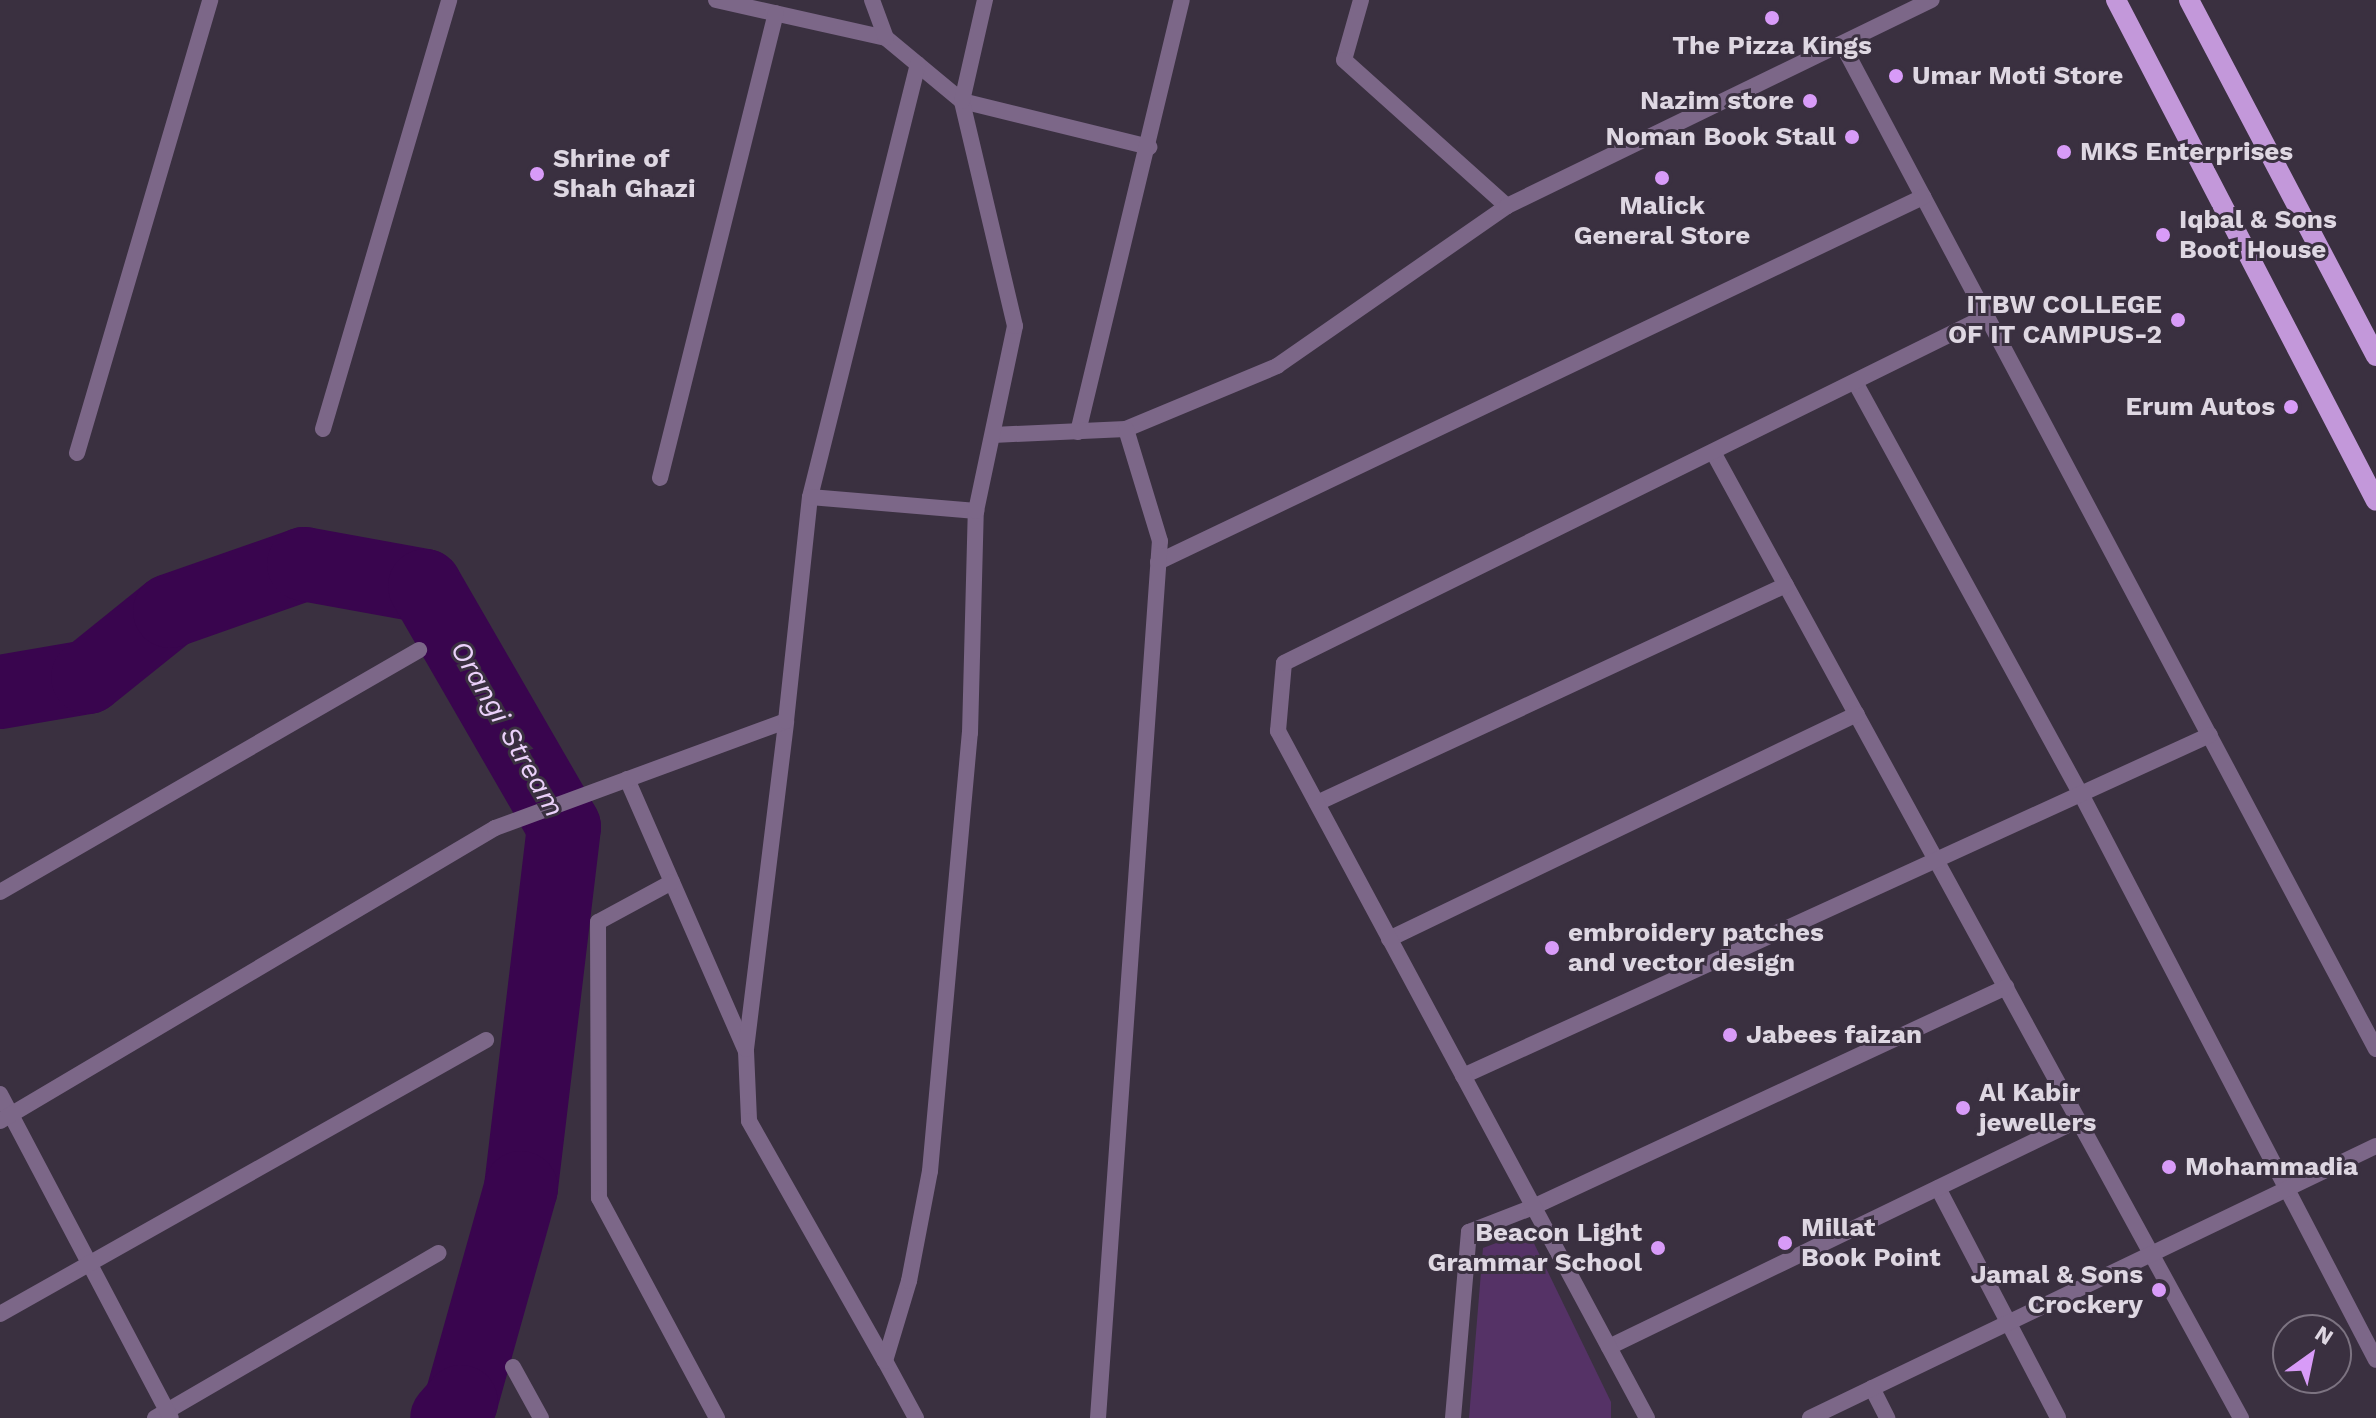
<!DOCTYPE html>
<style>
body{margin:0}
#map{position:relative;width:2376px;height:1418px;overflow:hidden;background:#3a3040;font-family:"Work Sans",sans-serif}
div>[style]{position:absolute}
.green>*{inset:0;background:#553266}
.river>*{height:74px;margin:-37px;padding:0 37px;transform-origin:37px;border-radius:37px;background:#39054e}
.lane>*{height:16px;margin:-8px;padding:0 8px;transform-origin:8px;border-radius:8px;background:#7c6788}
.street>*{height:16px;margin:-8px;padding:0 8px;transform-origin:8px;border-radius:8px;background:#7c6788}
.primary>*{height:20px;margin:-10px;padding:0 10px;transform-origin:10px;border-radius:10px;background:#c398da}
.dots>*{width:22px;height:22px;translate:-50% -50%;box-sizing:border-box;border:4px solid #3a3040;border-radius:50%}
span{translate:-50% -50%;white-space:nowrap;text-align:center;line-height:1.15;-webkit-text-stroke:6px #3a3040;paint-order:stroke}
.poi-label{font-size:26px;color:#ded7e2;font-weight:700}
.left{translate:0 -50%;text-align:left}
.right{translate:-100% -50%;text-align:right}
.water-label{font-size:28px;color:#ebd1fa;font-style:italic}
.north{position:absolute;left:2272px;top:1314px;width:80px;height:80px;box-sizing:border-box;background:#3a3040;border:2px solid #7c7381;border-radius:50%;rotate:33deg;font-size:22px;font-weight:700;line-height:32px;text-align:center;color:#ded7e2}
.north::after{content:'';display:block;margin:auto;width:28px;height:36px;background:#d89bf8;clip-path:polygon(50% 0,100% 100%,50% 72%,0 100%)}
</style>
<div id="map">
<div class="green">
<div style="clip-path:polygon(1528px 1231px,1611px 1402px,1611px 1418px,1469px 1418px,1483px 1248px)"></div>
</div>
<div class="river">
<div style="left:0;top:692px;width:89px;rotate:-9.7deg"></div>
<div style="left:88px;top:677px;width:105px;rotate:-38.8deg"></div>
<div style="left:170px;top:611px;width:142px;rotate:-19.3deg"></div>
<div style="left:304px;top:564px;width:123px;rotate:10.3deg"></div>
<div style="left:425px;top:586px;width:278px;rotate:60deg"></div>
<div style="left:564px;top:827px;width:364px;rotate:96.8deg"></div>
<div style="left:521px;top:1188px;width:222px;rotate:105.7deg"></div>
<div style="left:461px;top:1402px;width:21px;rotate:131deg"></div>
</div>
<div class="lane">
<div style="left:155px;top:1418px;width:328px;rotate:-30.2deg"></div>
</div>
<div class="street">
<div style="left:716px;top:0;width:174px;rotate:12.6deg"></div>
<div style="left:886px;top:38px;width:99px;rotate:39.7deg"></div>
<div style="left:962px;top:101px;width:193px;rotate:13.8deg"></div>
<div style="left:872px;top:0;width:40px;rotate:69.8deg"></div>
<div style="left:1361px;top:0;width:62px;rotate:105.8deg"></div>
<div style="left:1344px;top:60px;width:219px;rotate:41.9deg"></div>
<div style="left:1842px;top:44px;width:1138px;rotate:62.02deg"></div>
<div style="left:1855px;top:382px;width:470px;rotate:61.3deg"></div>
<div style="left:2081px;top:794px;width:638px;rotate:62.47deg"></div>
<div style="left:323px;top:429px;width:447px;rotate:-73.6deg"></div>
<div style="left:1078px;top:432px;width:444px;rotate:-76.5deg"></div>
<div style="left:993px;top:435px;width:133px;rotate:-2.6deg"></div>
<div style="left:1126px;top:429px;width:164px;rotate:-22.6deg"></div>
<div style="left:1277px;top:366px;width:280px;rotate:-34.8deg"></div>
<div style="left:1507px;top:206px;width:472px;rotate:-25.9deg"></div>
<div style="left:1713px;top:452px;width:1101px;rotate:61.34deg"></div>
<div style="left:77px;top:453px;width:472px;rotate:-73.6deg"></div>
<div style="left:660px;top:478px;width:479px;rotate:-76deg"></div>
<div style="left:810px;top:497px;width:446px;rotate:-76deg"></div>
<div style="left:1158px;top:562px;width:848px;rotate:-25.51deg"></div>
<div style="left:627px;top:779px;width:297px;rotate:66.4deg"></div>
<div style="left:746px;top:1051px;width:70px;rotate:87.5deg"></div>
<div style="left:749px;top:1121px;width:276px;rotate:60.5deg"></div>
<div style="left:1317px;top:803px;width:517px;rotate:-24.93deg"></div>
<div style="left:672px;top:882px;width:84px;rotate:151.6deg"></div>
<div style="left:598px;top:922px;width:276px;rotate:89.8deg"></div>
<div style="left:599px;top:1198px;width:250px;rotate:61.8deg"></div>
<div style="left:0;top:892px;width:484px;rotate:-30deg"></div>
<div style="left:1389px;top:939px;width:519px;rotate:-25.68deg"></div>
<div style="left:746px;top:1049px;width:330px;rotate:-83deg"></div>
<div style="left:1463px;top:1076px;width:821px;rotate:-24.54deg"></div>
<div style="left:0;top:1094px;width:366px;rotate:62.2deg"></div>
<div style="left:0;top:1121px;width:575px;rotate:-30.62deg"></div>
<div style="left:495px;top:828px;width:310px;rotate:-20.2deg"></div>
<div style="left:786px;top:721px;width:225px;rotate:-83.9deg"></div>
<div style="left:810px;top:497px;width:167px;rotate:4.8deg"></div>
<div style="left:1938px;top:1188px;width:259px;rotate:62.4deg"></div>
<div style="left:0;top:1314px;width:558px;rotate:-29.41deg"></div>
<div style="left:1609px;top:1347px;width:521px;rotate:-25.83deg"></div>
<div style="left:513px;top:1367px;width:58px;rotate:61.2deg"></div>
<div style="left:1872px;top:1388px;width:34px;rotate:63deg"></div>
<div style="left:916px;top:1418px;width:65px;rotate:-118.5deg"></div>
<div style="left:885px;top:1361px;width:84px;rotate:-73.3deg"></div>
<div style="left:909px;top:1281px;width:112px;rotate:-79.2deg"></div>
<div style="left:930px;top:1171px;width:440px;rotate:-84.8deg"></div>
<div style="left:970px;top:733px;width:222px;rotate:-88.5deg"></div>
<div style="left:976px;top:511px;width:189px;rotate:-78.1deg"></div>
<div style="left:1015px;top:326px;width:231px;rotate:-103.3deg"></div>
<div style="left:962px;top:101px;width:104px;rotate:-77.2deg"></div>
<div style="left:1098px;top:1418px;width:879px;rotate:-85.96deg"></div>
<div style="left:1160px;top:541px;width:117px;rotate:-106.9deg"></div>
<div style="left:1453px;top:1418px;width:187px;rotate:-85.1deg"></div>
<div style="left:1469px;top:1232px;width:69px;rotate:-21.3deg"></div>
<div style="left:1533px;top:1207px;width:522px;rotate:-24.94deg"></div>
<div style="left:1647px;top:1418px;width:780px;rotate:-118.24deg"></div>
<div style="left:1278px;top:731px;width:68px;rotate:-85deg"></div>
<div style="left:1284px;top:663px;width:784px;rotate:-26.27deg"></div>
<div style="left:1810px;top:1418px;width:628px;rotate:-25.67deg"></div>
</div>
<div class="primary">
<div style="left:2116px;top:0;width:564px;rotate:62.57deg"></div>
<div style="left:2189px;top:0;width:402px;rotate:62.3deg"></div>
</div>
<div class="dots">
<div style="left:1772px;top:18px;background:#d89bf8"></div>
<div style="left:1896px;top:76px;background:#d89bf8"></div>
<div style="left:1810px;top:101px;background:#d89bf8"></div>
<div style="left:1852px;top:137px;background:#d89bf8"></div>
<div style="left:2064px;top:152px;background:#d89bf8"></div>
<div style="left:537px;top:174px;background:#d89bf8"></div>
<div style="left:1662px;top:178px;background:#d89bf8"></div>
<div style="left:2163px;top:235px;background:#d89bf8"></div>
<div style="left:2178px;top:320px;background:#d89bf8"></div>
<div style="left:2291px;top:407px;background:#d89bf8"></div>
<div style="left:1552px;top:948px;background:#d89bf8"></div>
<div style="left:1730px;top:1035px;background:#d89bf8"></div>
<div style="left:1963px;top:1108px;background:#d89bf8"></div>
<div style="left:2169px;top:1167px;background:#d89bf8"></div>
<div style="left:1785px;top:1243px;background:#d89bf8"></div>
<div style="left:1658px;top:1248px;background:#d89bf8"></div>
<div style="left:2159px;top:1290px;background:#d89bf8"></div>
</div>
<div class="poi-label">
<span style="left:1772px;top:46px">The Pizza Kings</span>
<span class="left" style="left:1912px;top:76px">Umar Moti Store</span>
<span class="right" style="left:1794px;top:101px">Nazim store</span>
<span class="right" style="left:1836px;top:137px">Noman Book Stall</span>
<span class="left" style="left:2080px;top:152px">MKS Enterprises</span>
<span class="left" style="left:553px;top:174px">Shrine of<br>Shah Ghazi</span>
<span style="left:1662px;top:221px">Malick<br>General Store</span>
<span class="left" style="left:2179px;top:235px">Iqbal &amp; Sons<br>Boot House</span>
<span class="right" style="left:2162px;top:320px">ITBW COLLEGE<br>OF IT CAMPUS-2</span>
<span class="right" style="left:2275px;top:407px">Erum Autos</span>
<span class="left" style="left:1568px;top:948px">embroidery patches<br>and vector design</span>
<span class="left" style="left:1746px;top:1035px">Jabees faizan</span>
<span class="left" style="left:1979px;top:1108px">Al Kabir<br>jewellers</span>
<span class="left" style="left:2185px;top:1167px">Mohammadia</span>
<span class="left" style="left:1801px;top:1243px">Millat<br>Book Point</span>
<span class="right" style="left:1642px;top:1248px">Beacon Light<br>Grammar School</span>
<span class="right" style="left:2143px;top:1290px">Jamal &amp; Sons<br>Crockery</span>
</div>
<div class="water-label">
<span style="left:507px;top:729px;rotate:60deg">Orangi Stream</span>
</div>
<div class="north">N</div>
</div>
